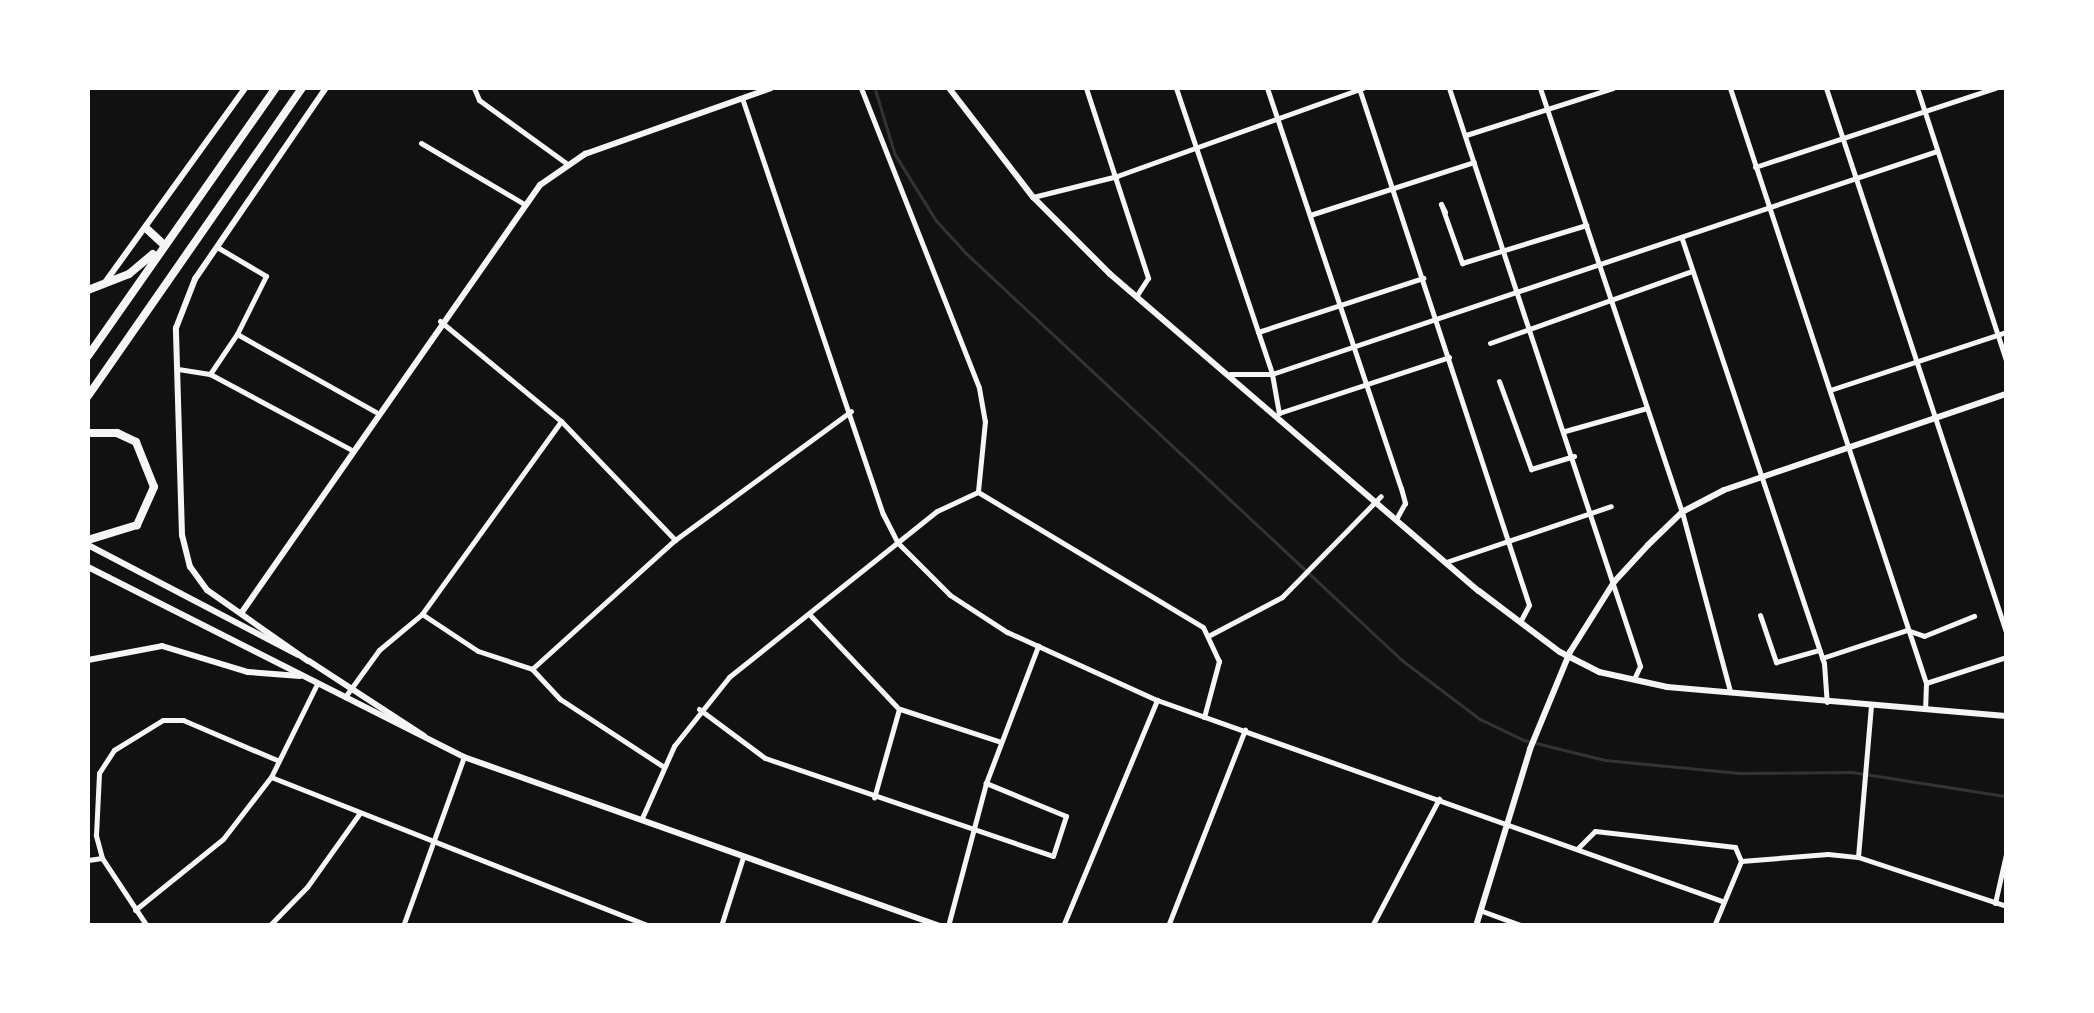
<!DOCTYPE html>
<html>
<head>
<meta charset="utf-8">
<style>
	body { margin:0 }
	#map { position:relative; width:2094px; height:1013px; overflow:hidden; background:#111; font-family:"Open Sans",sans-serif }
	div>[style] { position:absolute }
	[style*='--x'] { left:calc(var(--x)*1px); top:calc(var(--y)*1px); width:calc(var(--w)*1px); rotate:calc(var(--a)*1deg) }
	.stream>* { height:2.5px; margin:-1.25px; padding:0 1.25px; transform-origin:1.25px; border-radius:1.25px; background:#333 }
	.minor>* { height:5px; margin:-2.5px; padding:0 2.5px; transform-origin:2.5px; border-radius:2.5px; background:#f5f5f5 }
	.tertiary>* { height:6px; margin:-3px; padding:0 3px; transform-origin:3px; border-radius:3px; background:#f5f5f5 }
	.secondary>* { height:6px; margin:-3px; padding:0 3px; transform-origin:3px; border-radius:3px; background:#f5f5f5 }
	.trunk>* { height:8px; margin:-4px; padding:0 4px; transform-origin:4px; border-radius:4px; background:#f5f5f5 }
	span { translate:-50% -50%; white-space:nowrap; text-align:center; line-height:1.15; -webkit-text-stroke:10px #fff; paint-order:stroke }
	.frame { position:absolute; inset:0; border:90px solid #fff; pointer-events:none }
</style>
</head>
<body>
<div id="map">
	<div class="stream">
		<div style="--x:875;--y:88;--w:69;--a:73.1"></div>
		<div style="--x:895;--y:154;--w:78;--a:58.2"></div>
		<div style="--x:936;--y:220;--w:45;--a:47.7"></div>
		<div style="--x:966;--y:253;--w:596;--a:43.03"></div>
		<div style="--x:1402;--y:660;--w:98;--a:37.1"></div>
		<div style="--x:1480;--y:719;--w:49;--a:25.5"></div>
		<div style="--x:1524;--y:740;--w:83;--a:13.9"></div>
		<div style="--x:1605;--y:760;--w:135;--a:5.5"></div>
		<div style="--x:1739;--y:773;--w:113;--a:-0.5"></div>
		<div style="--x:1852;--y:772;--w:156;--a:8.9"></div>
	</div>
	<div class="minor">
		<div style="--x:474;--y:88;--w:13;--a:67"></div>
		<div style="--x:479;--y:100;--w:107;--a:35.9"></div>
		<div style="--x:861;--y:88;--w:322;--a:68.5"></div>
		<div style="--x:979;--y:388;--w:34;--a:80"></div>
		<div style="--x:985;--y:421;--w:70;--a:95.7"></div>
		<div style="--x:1086;--y:88;--w:200;--a:71.9"></div>
		<div style="--x:1148;--y:278;--w:20;--a:123"></div>
		<div style="--x:1176;--y:88;--w:302;--a:71.4"></div>
		<div style="--x:1272;--y:374;--w:40;--a:80"></div>
		<div style="--x:1279;--y:413;--w:179;--a:-18.2"></div>
		<div style="--x:1267;--y:88;--w:422;--a:71.5"></div>
		<div style="--x:1401;--y:488;--w:16;--a:75"></div>
		<div style="--x:1405;--y:503;--w:18;--a:119"></div>
		<div style="--x:1359;--y:88;--w:544;--a:71.8"></div>
		<div style="--x:1529;--y:605;--w:19;--a:118"></div>
		<div style="--x:1449;--y:88;--w:609;--a:71.71"></div>
		<div style="--x:1640;--y:666;--w:14;--a:115"></div>
		<div style="--x:1540;--y:88;--w:447;--a:71.5"></div>
		<div style="--x:1682;--y:512;--w:185;--a:75"></div>
		<div style="--x:1730;--y:88;--w:626;--a:71.77"></div>
		<div style="--x:1926;--y:683;--w:25;--a:92"></div>
		<div style="--x:1826;--y:88;--w:573;--a:71.69"></div>
		<div style="--x:1917;--y:88;--w:287;--a:71.9"></div>
		<div style="--x:742;--y:98;--w:439;--a:71.3"></div>
		<div style="--x:883;--y:514;--w:31;--a:63"></div>
		<div style="--x:897;--y:542;--w:75;--a:45"></div>
		<div style="--x:950;--y:595;--w:68;--a:33"></div>
		<div style="--x:1007;--y:632;--w:165;--a:24.4"></div>
		<div style="--x:1157;--y:700;--w:600;--a:19.58"></div>
		<div style="--x:1466;--y:135;--w:154;--a:-17.7"></div>
		<div style="--x:421;--y:143;--w:120;--a:30.6"></div>
		<div style="--x:1755;--y:167;--w:253;--a:-18.2"></div>
		<div style="--x:1033;--y:197;--w:87;--a:-14"></div>
		<div style="--x:1117;--y:176;--w:261;--a:-19.7"></div>
		<div style="--x:1445;--y:212;--w:9;--a:-117"></div>
		<div style="--x:1441;--y:204;--w:63;--a:70.4"></div>
		<div style="--x:1462;--y:263;--w:130;--a:-17"></div>
		<div style="--x:1310;--y:215;--w:172;--a:-17.9"></div>
		<div style="--x:1682;--y:239;--w:447;--a:71.5"></div>
		<div style="--x:1824;--y:663;--w:39;--a:86"></div>
		<div style="--x:217;--y:247;--w:57;--a:30.6"></div>
		<div style="--x:266;--y:276;--w:65;--a:116.6"></div>
		<div style="--x:440;--y:321;--w:157;--a:39.6"></div>
		<div style="--x:561;--y:421;--w:165;--a:46.2"></div>
		<div style="--x:675;--y:540;--w:218;--a:-36.2"></div>
		<div style="--x:1258;--y:332;--w:174;--a:-18.1"></div>
		<div style="--x:1490;--y:343;--w:214;--a:-19.6"></div>
		<div style="--x:178;--y:369;--w:32;--a:9"></div>
		<div style="--x:210;--y:374;--w:159;--a:28.2"></div>
		<div style="--x:210;--y:374;--w:48;--a:-56"></div>
		<div style="--x:237;--y:334;--w:159;--a:29.3"></div>
		<div style="--x:1230;--y:374;--w:42;--a:0"></div>
		<div style="--x:1272;--y:374;--w:701;--a:-18.54"></div>
		<div style="--x:1499;--y:381;--w:94;--a:70"></div>
		<div style="--x:1531;--y:469;--w:45;--a:-16.8"></div>
		<div style="--x:1830;--y:390;--w:185;--a:-18.2"></div>
		<div style="--x:1565;--y:431;--w:85;--a:-15.7"></div>
		<div style="--x:1446;--y:562;--w:174;--a:-18.7"></div>
		<div style="--x:422;--y:614;--w:67;--a:33.5"></div>
		<div style="--x:478;--y:651;--w:57;--a:18.4"></div>
		<div style="--x:532;--y:669;--w:193;--a:-42.1"></div>
		<div style="--x:810;--y:615;--w:129;--a:46.6"></div>
		<div style="--x:899;--y:709;--w:92;--a:105.7"></div>
		<div style="--x:1760;--y:615;--w:50;--a:71.2"></div>
		<div style="--x:1776;--y:662;--w:45;--a:-15.6"></div>
		<div style="--x:1210;--y:635;--w:81;--a:-27.8"></div>
		<div style="--x:1282;--y:597;--w:141;--a:-45.6"></div>
		<div style="--x:1822;--y:658;--w:89;--a:-18.2"></div>
		<div style="--x:1907;--y:630;--w:18;--a:19"></div>
		<div style="--x:1924;--y:636;--w:54;--a:-21.8"></div>
		<div style="--x:532;--y:669;--w:41;--a:47"></div>
		<div style="--x:560;--y:699;--w:124;--a:33.2"></div>
		<div style="--x:1926;--y:683;--w:84;--a:-18"></div>
		<div style="--x:345;--y:697;--w:58;--a:-54.1"></div>
		<div style="--x:379;--y:650;--w:56;--a:-39.9"></div>
		<div style="--x:422;--y:614;--w:238;--a:-54.2"></div>
		<div style="--x:699;--y:709;--w:82;--a:36.6"></div>
		<div style="--x:765;--y:758;--w:304;--a:18.8"></div>
		<div style="--x:1053;--y:856;--w:42;--a:-72"></div>
		<div style="--x:1066;--y:816;--w:87;--a:-157.6"></div>
		<div style="--x:900;--y:709;--w:106;--a:18.1"></div>
		<div style="--x:271;--y:777;--w:407;--a:21.5"></div>
		<div style="--x:642;--y:818;--w:79;--a:-66"></div>
		<div style="--x:674;--y:746;--w:88;--a:-51.4"></div>
		<div style="--x:729;--y:677;--w:266;--a:-38.6"></div>
		<div style="--x:937;--y:511;--w:45;--a:-24.9"></div>
		<div style="--x:978;--y:492;--w:262;--a:31"></div>
		<div style="--x:1203;--y:627;--w:38;--a:65"></div>
		<div style="--x:1219;--y:661;--w:58;--a:105"></div>
		<div style="--x:1578;--y:848;--w:24;--a:-45"></div>
		<div style="--x:1595;--y:831;--w:141;--a:6.5"></div>
		<div style="--x:1735;--y:847;--w:15;--a:67"></div>
		<div style="--x:1858;--y:857;--w:152;--a:-85.1"></div>
		<div style="--x:88;--y:860;--w:14;--a:-8"></div>
		<div style="--x:1995;--y:903;--w:50;--a:-77.3"></div>
		<div style="--x:135;--y:910;--w:113;--a:-38.9"></div>
		<div style="--x:223;--y:839;--w:78;--a:-52.3"></div>
		<div style="--x:271;--y:777;--w:104;--a:-63.7"></div>
		<div style="--x:1482;--y:911;--w:44;--a:20.1"></div>
		<div style="--x:147;--y:926;--w:82;--a:-123.5"></div>
		<div style="--x:102;--y:858;--w:24;--a:-105"></div>
		<div style="--x:96;--y:835;--w:62;--a:-87.2"></div>
		<div style="--x:99;--y:773;--w:27;--a:-57"></div>
		<div style="--x:114;--y:750;--w:57;--a:-31.5"></div>
		<div style="--x:163;--y:720;--w:20;--a:0"></div>
		<div style="--x:183;--y:720;--w:104;--a:23.1"></div>
		<div style="--x:269;--y:926;--w:54;--a:-45.7"></div>
		<div style="--x:307;--y:887;--w:90;--a:-54.5"></div>
		<div style="--x:403;--y:926;--w:180;--a:-70.2"></div>
		<div style="--x:721;--y:926;--w:72;--a:-72.3"></div>
		<div style="--x:948;--y:926;--w:148;--a:-75.1"></div>
		<div style="--x:986;--y:783;--w:147;--a:-69.2"></div>
		<div style="--x:1063;--y:926;--w:245;--a:-67.4"></div>
		<div style="--x:1168;--y:926;--w:211;--a:-68.6"></div>
		<div style="--x:1372;--y:926;--w:144;--a:-62.2"></div>
		<div style="--x:1714;--y:926;--w:70;--a:-67.4"></div>
		<div style="--x:1741;--y:861;--w:87;--a:-4.6"></div>
		<div style="--x:1828;--y:854;--w:30;--a:6"></div>
		<div style="--x:1858;--y:857;--w:156;--a:18.3"></div>
		<div style="--x:1789;--y:926;--w:39;--a:0"></div>
	</div>
	<div class="tertiary">
		<div style="--x:949;--y:88;--w:138;--a:52.4"></div>
		<div style="--x:1033;--y:197;--w:109;--a:45"></div>
		<div style="--x:1110;--y:274;--w:486;--a:40.7"></div>
		<div style="--x:1479;--y:591;--w:101;--a:37"></div>
		<div style="--x:1560;--y:652;--w:44;--a:27.1"></div>
		<div style="--x:1599;--y:672;--w:70;--a:12.4"></div>
		<div style="--x:1667;--y:687;--w:340;--a:4.9"></div>
		<div style="--x:242;--y:612;--w:521;--a:-55.09"></div>
		<div style="--x:540;--y:185;--w:55;--a:-34.6"></div>
		<div style="--x:585;--y:154;--w:197;--a:-19.5"></div>
		<div style="--x:1476;--y:926;--w:185;--a:-73"></div>
		<div style="--x:1530;--y:749;--w:105;--a:-67.6"></div>
		<div style="--x:1570;--y:652;--w:83;--a:-57.8"></div>
		<div style="--x:1614;--y:582;--w:50;--a:-47.4"></div>
		<div style="--x:1648;--y:545;--w:47;--a:-44.1"></div>
		<div style="--x:1682;--y:512;--w:47;--a:-27.6"></div>
		<div style="--x:1724;--y:490;--w:298;--a:-18.8"></div>
	</div>
	<div class="secondary">
		<div style="--x:106;--y:281;--w:238;--a:-54.2"></div>
		<div style="--x:88;--y:545;--w:237;--a:27.6"></div>
		<div style="--x:88;--y:567;--w:421;--a:26.8"></div>
		<div style="--x:464;--y:757;--w:505;--a:19.55"></div>
		<div style="--x:88;--y:660;--w:75;--a:-10.7"></div>
		<div style="--x:162;--y:646;--w:90;--a:16.8"></div>
		<div style="--x:248;--y:672;--w:52;--a:4.4"></div>
		<div style="--x:308;--y:661;--w:123;--a:-144.9"></div>
		<div style="--x:207;--y:590;--w:29;--a:-126"></div>
		<div style="--x:190;--y:567;--w:33;--a:-104"></div>
		<div style="--x:182;--y:535;--w:207;--a:-91.7"></div>
		<div style="--x:176;--y:328;--w:53;--a:-68.8"></div>
		<div style="--x:195;--y:279;--w:232;--a:-55.6"></div>
		<div style="--x:309;--y:661;--w:137;--a:33.1"></div>
	</div>
	<div class="trunk">
		<div style="--x:147;--y:229;--w:22;--a:43"></div>
		<div style="--x:88;--y:290;--w:44;--a:-21.3"></div>
		<div style="--x:129;--y:274;--w:31;--a:-40"></div>
		<div style="--x:88;--y:356;--w:327;--a:-55"></div>
		<div style="--x:88;--y:396;--w:375;--a:-55.2"></div>
		<div style="--x:88;--y:433;--w:29;--a:0"></div>
		<div style="--x:117;--y:433;--w:21;--a:25"></div>
		<div style="--x:136;--y:442;--w:48;--a:68.2"></div>
		<div style="--x:154;--y:487;--w:42;--a:114.1"></div>
		<div style="--x:137;--y:525;--w:51;--a:163"></div>
	</div>
	<div class="frame"></div>
</div>
</body>
</html>
